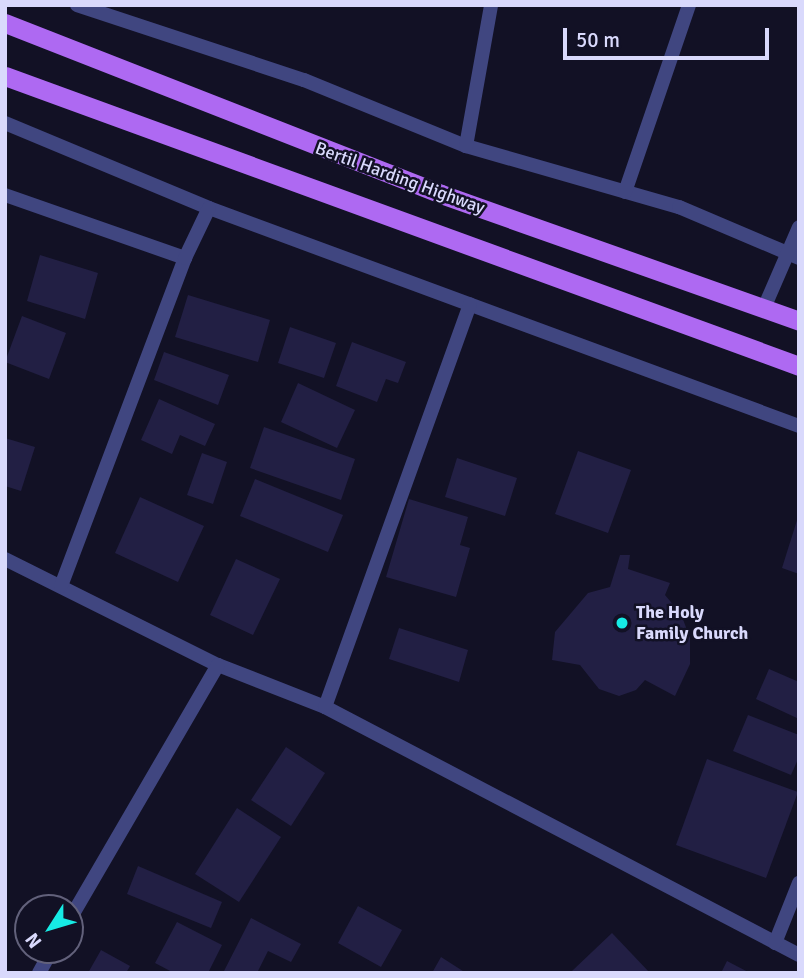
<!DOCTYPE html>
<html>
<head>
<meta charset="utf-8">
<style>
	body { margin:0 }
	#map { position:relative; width:804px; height:978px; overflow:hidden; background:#121125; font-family:Signika,sans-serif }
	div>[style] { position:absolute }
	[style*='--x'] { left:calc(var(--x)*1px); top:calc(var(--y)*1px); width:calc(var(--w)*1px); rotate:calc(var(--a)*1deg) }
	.building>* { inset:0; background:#221f44 }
	.minor>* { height:14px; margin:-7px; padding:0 7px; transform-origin:7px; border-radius:7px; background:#404680 }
	.primary>* { height:19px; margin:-9.5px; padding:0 9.5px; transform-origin:9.5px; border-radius:9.5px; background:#ae69f2 }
	.dots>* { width:19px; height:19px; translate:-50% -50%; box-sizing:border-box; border:4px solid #121125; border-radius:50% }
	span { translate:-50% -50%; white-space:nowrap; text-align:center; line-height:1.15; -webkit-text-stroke:5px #121125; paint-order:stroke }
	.street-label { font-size:18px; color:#d9d9fc }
	.poi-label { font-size:18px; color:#d9d9fc; font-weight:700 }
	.left { translate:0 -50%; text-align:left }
	.frame { position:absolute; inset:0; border:7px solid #d9d9fc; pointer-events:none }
	.north { position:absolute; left:14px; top:894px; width:70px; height:70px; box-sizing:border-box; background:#121125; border:2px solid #62617b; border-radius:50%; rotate:233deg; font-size:19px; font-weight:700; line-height:28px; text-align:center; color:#d9d9fc }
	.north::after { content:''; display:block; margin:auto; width:24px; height:32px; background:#16ebe5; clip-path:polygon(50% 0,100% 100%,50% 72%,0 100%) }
	.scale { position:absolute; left:563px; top:28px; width:206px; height:32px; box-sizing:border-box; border:4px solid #d9d9fc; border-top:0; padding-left:9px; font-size:21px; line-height:24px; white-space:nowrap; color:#d9d9fc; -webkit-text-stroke:5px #121125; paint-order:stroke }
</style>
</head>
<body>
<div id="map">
	<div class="building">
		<div style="clip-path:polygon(40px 255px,98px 273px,85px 319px,27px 301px)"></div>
		<div style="clip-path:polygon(188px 295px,270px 320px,258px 362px,175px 337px)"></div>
		<div style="clip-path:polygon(22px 316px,66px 333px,49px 379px,5px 362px)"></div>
		<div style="clip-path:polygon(290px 327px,336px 343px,324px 378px,278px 363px)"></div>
		<div style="clip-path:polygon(352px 342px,406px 362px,398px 383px,386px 379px,377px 402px,336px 386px)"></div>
		<div style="clip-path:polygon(164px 352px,229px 375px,218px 405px,154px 380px)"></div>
		<div style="clip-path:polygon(298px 383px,355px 410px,337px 448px,281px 422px)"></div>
		<div style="clip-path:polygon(159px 399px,215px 424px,205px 446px,180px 435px,172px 454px,141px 440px)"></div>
		<div style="clip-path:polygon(264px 427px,355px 459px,341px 500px,250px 468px)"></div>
		<div style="clip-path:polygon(5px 438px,35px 447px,21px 491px,5px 486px)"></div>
		<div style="clip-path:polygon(578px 451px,631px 470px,608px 533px,555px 514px)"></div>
		<div style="clip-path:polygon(202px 453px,227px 462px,213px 504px,187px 495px)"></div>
		<div style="clip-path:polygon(457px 458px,517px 478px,505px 516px,445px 497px)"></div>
		<div style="clip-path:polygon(255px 479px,343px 515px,328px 552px,240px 516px)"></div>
		<div style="clip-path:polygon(140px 497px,204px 526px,178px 582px,115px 553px)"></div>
		<div style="clip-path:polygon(409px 499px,468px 517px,460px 545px,470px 548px,456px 597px,386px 577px)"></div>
		<div style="clip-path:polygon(798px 517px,799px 517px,799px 574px,782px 568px)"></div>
		<div style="clip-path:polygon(620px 555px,630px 555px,628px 569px,670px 583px,665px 595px,681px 614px,690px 638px,690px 664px,675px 696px,645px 680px,636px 690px,619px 696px,599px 689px,580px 665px,552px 660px,555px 632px,588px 593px,610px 587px)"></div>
		<div style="clip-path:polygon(236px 559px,280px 579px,253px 635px,210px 615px)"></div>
		<div style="clip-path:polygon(399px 628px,468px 650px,459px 682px,389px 659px)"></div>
		<div style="clip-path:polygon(769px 669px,799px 682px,799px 719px,756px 699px)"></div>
		<div style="clip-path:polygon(748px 715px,799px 735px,799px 757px,791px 775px,733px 751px)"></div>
		<div style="clip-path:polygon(286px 747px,325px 773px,291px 826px,251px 800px)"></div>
		<div style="clip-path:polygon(707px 759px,798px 792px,766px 878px,676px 845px)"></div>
		<div style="clip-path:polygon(237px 808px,281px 837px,239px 902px,195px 874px)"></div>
		<div style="clip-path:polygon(138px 866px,222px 902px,211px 928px,127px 894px)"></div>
		<div style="clip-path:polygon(358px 906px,402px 930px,381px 967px,338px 943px)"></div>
		<div style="clip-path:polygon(251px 918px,301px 944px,291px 962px,268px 951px,257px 973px,224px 971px)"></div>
		<div style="clip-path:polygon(177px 922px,222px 945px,208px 973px,174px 973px,155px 963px)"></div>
		<div style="clip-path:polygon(612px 933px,650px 973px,574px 973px,572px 971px)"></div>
		<div style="clip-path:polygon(101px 950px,130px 966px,126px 973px,88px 973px)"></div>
		<div style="clip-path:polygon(441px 957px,466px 973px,432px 973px)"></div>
		<div style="clip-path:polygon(727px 961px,750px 973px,721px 973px)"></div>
	</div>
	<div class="minor">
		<div style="--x:77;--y:5;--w:239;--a:18.3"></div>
		<div style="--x:304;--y:80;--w:175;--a:22.2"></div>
		<div style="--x:466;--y:146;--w:222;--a:16"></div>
		<div style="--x:679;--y:207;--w:130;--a:23"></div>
		<div style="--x:5;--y:123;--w:221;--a:22.6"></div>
		<div style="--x:209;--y:208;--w:629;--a:20.28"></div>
		<div style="--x:466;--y:146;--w:143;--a:-79.9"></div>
		<div style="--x:625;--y:192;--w:198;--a:-71.1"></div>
		<div style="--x:5;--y:195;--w:191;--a:19.3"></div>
		<div style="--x:764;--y:308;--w:88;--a:-66.6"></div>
		<div style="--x:5;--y:559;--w:238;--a:26.5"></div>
		<div style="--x:218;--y:665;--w:115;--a:21.4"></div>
		<div style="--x:325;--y:707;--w:535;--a:27.62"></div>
		<div style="--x:61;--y:586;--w:351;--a:-69.3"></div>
		<div style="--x:185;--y:258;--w:55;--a:-64.4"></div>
		<div style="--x:325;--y:707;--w:428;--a:-70.2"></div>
		<div style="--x:70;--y:919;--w:294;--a:-59.8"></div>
		<div style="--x:775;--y:943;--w:65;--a:-68.2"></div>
		<div style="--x:39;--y:973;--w:26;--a:-61"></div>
	</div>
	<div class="primary">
		<div style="--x:5;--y:23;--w:468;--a:21.4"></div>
		<div style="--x:441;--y:194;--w:380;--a:19.5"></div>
		<div style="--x:5;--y:76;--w:845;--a:20.06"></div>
	</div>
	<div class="dots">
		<div style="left:622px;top:623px;background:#16ebe5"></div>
	</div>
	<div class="street-label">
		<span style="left:400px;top:178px;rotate:20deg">Bertil Harding Highway</span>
	</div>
	<div class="poi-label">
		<span class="left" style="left:636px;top:623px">The Holy<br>Family Church</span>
	</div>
	<div class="frame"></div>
	<div class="north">N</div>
	<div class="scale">50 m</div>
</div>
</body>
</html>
